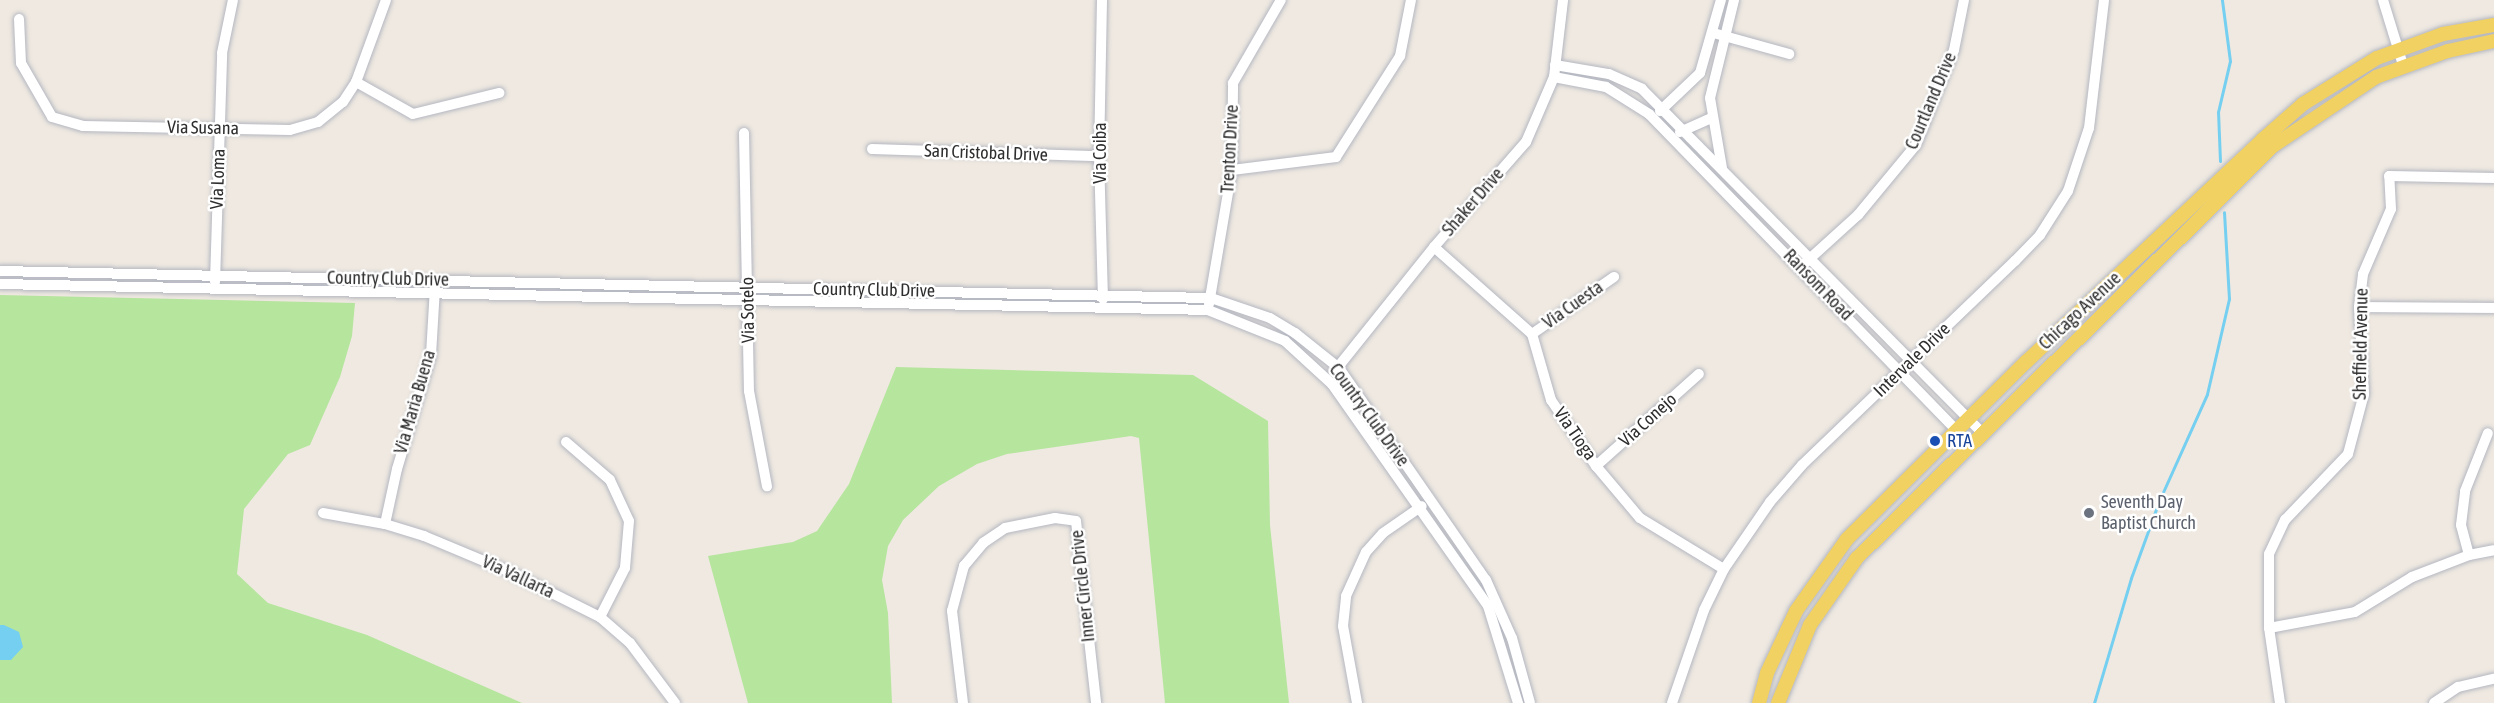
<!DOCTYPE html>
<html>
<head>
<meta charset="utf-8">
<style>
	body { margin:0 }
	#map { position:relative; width:2494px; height:703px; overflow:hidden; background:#efe9e1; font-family:"Asap Condensed",sans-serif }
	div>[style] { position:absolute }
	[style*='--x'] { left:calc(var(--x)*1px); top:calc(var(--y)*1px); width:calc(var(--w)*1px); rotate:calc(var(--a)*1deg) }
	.green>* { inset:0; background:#b6e59e }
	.water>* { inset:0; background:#75cff0 }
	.stream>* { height:3px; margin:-1.5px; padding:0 1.5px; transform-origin:1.5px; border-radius:1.5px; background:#75cff0 }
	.roads { filter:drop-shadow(0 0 2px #b4b7c1) drop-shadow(0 0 2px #b4b7c1) }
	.minor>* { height:10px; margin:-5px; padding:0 5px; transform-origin:5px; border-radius:5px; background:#fff }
	.major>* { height:14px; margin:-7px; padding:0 7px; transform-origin:7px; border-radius:7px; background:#f2d163 }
	.dots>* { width:16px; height:16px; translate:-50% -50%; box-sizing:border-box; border:3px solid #fff; border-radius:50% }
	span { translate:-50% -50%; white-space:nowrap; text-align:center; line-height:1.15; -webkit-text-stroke:5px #fff; paint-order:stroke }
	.street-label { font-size:18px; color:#2e2e2e }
	.transit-label { font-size:18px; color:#164399 }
	.left { translate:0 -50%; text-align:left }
	.worship-label { font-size:18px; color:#5b616d }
</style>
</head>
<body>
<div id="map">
	<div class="green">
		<div style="clip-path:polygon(0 295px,355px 303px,352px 336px,340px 377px,310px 445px,288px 454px,244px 509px,237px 574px,268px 603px,367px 635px,522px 703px,0 703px)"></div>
		<div style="clip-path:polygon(896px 367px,1193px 375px,1268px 421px,1270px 525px,1289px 703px,1165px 703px,1139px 438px,1131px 436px,1007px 454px,977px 464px,939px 486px,903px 520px,888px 546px,882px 580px,888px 613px,892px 703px,748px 703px,708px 556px,793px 542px,817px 531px,849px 484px)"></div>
	</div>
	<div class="water">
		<div style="clip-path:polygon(4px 625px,19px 632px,23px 647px,11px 660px,0 660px,0 625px)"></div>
	</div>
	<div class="stream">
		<div style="--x:2220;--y:161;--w:49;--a:-92.3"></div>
		<div style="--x:2218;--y:112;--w:52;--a:-76.8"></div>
		<div style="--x:2230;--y:61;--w:62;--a:-97.5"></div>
		<div style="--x:2094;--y:703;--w:130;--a:-73.5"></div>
		<div style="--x:2131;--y:578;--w:82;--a:-70"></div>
		<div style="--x:2159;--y:501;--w:117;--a:-65.8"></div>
		<div style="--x:2207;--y:394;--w:98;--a:-77"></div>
		<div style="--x:2229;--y:299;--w:87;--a:-93.3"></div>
	</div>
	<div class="roads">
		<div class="minor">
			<div style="--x:1102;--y:0;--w:156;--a:91.1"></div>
			<div style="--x:1099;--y:156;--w:143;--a:88.4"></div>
			<div style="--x:2383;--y:0;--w:68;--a:72.9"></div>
			<div style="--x:19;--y:19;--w:44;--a:87.4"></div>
			<div style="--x:21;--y:63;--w:62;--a:60.1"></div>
			<div style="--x:52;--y:117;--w:32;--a:16"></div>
			<div style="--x:83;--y:126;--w:207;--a:1.1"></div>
			<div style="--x:290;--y:130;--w:29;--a:-16"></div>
			<div style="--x:318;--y:122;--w:32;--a:-39"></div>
			<div style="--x:343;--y:102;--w:24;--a:-57"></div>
			<div style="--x:356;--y:82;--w:87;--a:-69.9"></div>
			<div style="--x:1717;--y:34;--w:75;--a:15.5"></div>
			<div style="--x:1555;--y:65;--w:55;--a:9.5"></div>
			<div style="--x:1609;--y:74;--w:36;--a:24"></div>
			<div style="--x:1642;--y:89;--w:485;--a:45.3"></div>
			<div style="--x:1554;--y:77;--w:53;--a:10.9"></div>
			<div style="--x:1606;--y:87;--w:51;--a:32.1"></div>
			<div style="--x:1649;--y:114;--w:463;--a:45.8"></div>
			<div style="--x:356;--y:82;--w:65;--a:29.3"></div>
			<div style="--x:413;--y:114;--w:89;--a:-13.7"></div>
			<div style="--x:1660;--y:111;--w:55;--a:-43.5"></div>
			<div style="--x:1700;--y:73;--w:76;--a:-74"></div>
			<div style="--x:1680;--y:132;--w:34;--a:-24"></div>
			<div style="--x:744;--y:133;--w:258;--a:88.9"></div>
			<div style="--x:749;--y:391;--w:97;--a:79.3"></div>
			<div style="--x:872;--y:149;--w:227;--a:1.8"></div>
			<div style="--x:1722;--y:168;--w:71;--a:-99.7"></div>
			<div style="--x:1710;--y:98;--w:101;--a:-76.2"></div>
			<div style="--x:1232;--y:170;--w:105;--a:-7.1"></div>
			<div style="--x:1336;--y:157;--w:120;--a:-57.6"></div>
			<div style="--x:1400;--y:56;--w:57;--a:-78.9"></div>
			<div style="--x:1434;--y:247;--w:131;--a:41.6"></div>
			<div style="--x:1532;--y:334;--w:69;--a:73.9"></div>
			<div style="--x:1551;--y:400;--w:80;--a:55.7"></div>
			<div style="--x:1596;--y:466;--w:68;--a:49.8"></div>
			<div style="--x:1640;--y:518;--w:98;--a:31.3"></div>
			<div style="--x:1805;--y:263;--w:72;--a:-42.2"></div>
			<div style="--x:1858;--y:215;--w:91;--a:-50.4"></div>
			<div style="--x:1916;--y:145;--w:102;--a:-68.2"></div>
			<div style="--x:1954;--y:50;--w:51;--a:-78.7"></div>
			<div style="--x:0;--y:271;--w:1211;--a:1.28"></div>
			<div style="--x:1211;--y:298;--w:62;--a:18.7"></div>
			<div style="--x:1270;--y:318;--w:29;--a:31"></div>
			<div style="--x:1295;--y:333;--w:56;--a:38.5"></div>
			<div style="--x:1339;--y:368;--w:258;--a:55.3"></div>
			<div style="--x:1486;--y:580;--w:64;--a:65.9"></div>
			<div style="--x:1512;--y:638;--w:67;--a:74.5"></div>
			<div style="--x:215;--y:282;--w:229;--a:-88.2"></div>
			<div style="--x:222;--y:53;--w:54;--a:-78.3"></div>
			<div style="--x:0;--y:284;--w:1208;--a:1.23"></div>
			<div style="--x:1208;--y:310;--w:83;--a:21.9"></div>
			<div style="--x:1285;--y:341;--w:64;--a:42.5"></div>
			<div style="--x:1332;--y:384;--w:271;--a:54.9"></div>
			<div style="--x:1488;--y:606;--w:102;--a:72.8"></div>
			<div style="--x:1209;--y:304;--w:136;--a:-80.3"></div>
			<div style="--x:1232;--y:170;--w:87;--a:-89.3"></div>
			<div style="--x:1233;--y:83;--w:96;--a:-60"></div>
			<div style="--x:2359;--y:307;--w:135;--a:0.4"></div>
			<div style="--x:1532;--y:334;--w:100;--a:-34.8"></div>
			<div style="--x:1334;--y:372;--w:160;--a:-51.3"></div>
			<div style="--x:1434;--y:247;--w:140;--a:-48.8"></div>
			<div style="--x:1526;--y:142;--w:71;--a:-66.7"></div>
			<div style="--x:1554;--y:77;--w:78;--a:-83.3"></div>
			<div style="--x:566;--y:442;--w:58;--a:40.8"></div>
			<div style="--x:610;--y:480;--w:45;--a:65.1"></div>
			<div style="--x:629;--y:521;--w:47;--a:94.9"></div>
			<div style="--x:625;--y:568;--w:55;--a:117"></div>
			<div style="--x:1596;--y:466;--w:138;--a:-41.8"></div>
			<div style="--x:323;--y:513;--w:63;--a:10.1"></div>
			<div style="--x:385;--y:524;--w:41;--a:17.1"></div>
			<div style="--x:424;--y:536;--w:93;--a:22.7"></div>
			<div style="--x:510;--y:572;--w:101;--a:26.6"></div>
			<div style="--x:600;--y:617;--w:40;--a:41"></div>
			<div style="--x:630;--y:643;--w:75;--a:53.1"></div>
			<div style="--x:385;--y:524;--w:56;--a:-77.7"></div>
			<div style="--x:397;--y:469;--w:119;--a:-73.4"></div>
			<div style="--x:431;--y:355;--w:67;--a:-86.6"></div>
			<div style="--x:2469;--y:555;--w:31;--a:-105"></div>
			<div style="--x:2461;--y:525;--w:34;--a:-83"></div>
			<div style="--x:2465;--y:491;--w:62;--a:-68.4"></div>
			<div style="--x:2269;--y:628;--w:87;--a:-10.5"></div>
			<div style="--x:2355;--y:612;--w:67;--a:-31.6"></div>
			<div style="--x:2412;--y:577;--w:61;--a:-21.1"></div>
			<div style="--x:2469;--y:555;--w:25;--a:-11"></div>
			<div style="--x:963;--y:703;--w:93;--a:-96.8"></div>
			<div style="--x:952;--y:611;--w:47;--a:-75.1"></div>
			<div style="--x:964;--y:566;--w:30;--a:-50"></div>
			<div style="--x:983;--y:543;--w:27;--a:-34"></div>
			<div style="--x:1005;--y:528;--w:51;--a:-11.3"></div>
			<div style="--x:1055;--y:518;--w:21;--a:8"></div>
			<div style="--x:1076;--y:521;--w:183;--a:83.7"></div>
			<div style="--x:1357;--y:703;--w:78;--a:-100.3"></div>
			<div style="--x:1343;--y:626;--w:30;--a:-84"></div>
			<div style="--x:1346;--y:596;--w:48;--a:-65.6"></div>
			<div style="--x:1366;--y:552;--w:25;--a:-48"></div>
			<div style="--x:1383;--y:533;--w:47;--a:-34.7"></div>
			<div style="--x:1672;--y:703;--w:98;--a:-71"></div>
			<div style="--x:1704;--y:610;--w:46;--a:-64"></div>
			<div style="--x:1724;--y:569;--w:81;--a:-55.5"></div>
			<div style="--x:1770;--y:502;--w:49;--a:-49.1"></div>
			<div style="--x:1802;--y:465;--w:295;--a:-43.8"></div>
			<div style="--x:2015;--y:261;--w:36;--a:-46"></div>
			<div style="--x:2040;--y:235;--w:52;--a:-57.5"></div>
			<div style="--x:2068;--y:191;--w:66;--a:-71.6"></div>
			<div style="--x:2089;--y:128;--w:129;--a:-83.3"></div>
			<div style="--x:2280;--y:703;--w:76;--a:-98.3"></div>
			<div style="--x:2269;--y:628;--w:74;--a:-90"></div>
			<div style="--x:2269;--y:554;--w:38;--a:-65"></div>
			<div style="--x:2285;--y:520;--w:91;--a:-46.3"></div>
			<div style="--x:2348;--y:454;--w:62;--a:-75.1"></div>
			<div style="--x:2364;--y:394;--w:87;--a:-93.3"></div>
			<div style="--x:2359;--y:307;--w:33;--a:-83"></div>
			<div style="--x:2363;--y:274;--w:71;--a:-66.7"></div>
			<div style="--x:2391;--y:209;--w:33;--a:-93"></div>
			<div style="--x:2389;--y:176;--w:105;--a:1.1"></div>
			<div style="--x:2434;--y:703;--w:29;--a:-34"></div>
			<div style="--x:2458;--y:687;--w:37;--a:-13"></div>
		</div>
		<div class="major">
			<div style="--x:1759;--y:703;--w:31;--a:-75"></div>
			<div style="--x:1767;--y:673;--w:68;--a:-64.9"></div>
			<div style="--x:1796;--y:611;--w:88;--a:-54.7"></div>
			<div style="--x:1847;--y:539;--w:253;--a:-44.7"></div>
			<div style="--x:2027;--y:361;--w:323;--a:-43.2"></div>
			<div style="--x:2262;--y:140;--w:55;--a:-41.3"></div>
			<div style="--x:2303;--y:104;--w:87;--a:-31.9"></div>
			<div style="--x:2377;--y:58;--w:70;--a:-20"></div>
			<div style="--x:2443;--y:34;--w:52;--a:-10"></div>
			<div style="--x:1778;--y:703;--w:84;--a:-67.7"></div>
			<div style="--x:1810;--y:625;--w:82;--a:-55"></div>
			<div style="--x:1857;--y:558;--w:585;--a:-44.72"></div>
			<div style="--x:2273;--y:146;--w:124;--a:-33.8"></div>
			<div style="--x:2376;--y:77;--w:77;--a:-19.9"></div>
			<div style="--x:2448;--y:51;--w:47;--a:-12.3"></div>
		</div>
	</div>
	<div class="dots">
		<div style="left:1935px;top:441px;background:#1a4fb4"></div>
		<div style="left:2089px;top:513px;background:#6b7280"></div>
	</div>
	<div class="street-label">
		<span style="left:1931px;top:101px;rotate:-67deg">Courtland Drive</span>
		<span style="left:203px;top:128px;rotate:1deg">Via Susana</span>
		<span style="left:1230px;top:149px;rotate:-87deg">Trenton Drive</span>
		<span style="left:986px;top:153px;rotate:2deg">San Cristobal Drive</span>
		<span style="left:1100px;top:153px;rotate:-90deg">Via Coiba</span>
		<span style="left:218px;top:179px;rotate:-88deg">Via Loma</span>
		<span style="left:1473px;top:202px;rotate:-49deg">Shaker Drive</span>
		<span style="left:388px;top:279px;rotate:1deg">Country Club Drive</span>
		<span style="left:1818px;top:285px;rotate:46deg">Ransom Road</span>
		<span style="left:874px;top:290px;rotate:1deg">Country Club Drive</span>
		<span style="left:1573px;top:305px;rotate:-35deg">Via Cuesta</span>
		<span style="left:748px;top:310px;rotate:-91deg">Via Sotelo</span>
		<span style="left:2080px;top:311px;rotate:-43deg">Chicago Avenue</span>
		<span style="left:2361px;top:344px;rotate:-89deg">Sheffield Avenue</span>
		<span style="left:1912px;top:360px;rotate:-44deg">Intervale Drive</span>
		<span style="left:415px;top:402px;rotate:-74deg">Via Maria Buena</span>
		<span style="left:1369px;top:415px;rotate:54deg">Country Club Drive</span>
		<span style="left:1648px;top:420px;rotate:-42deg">Via Conejo</span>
		<span style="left:1575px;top:434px;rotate:55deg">Via Tioga</span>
		<span style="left:518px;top:577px;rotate:25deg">Via Vallarta</span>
		<span style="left:1083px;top:586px;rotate:-96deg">Inner Circle Drive</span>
	</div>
	<div class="transit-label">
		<span class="left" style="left:1947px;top:441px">RTA</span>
	</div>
	<div class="worship-label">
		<span class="left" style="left:2101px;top:513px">Seventh Day<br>Baptist Church</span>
	</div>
</div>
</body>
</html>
